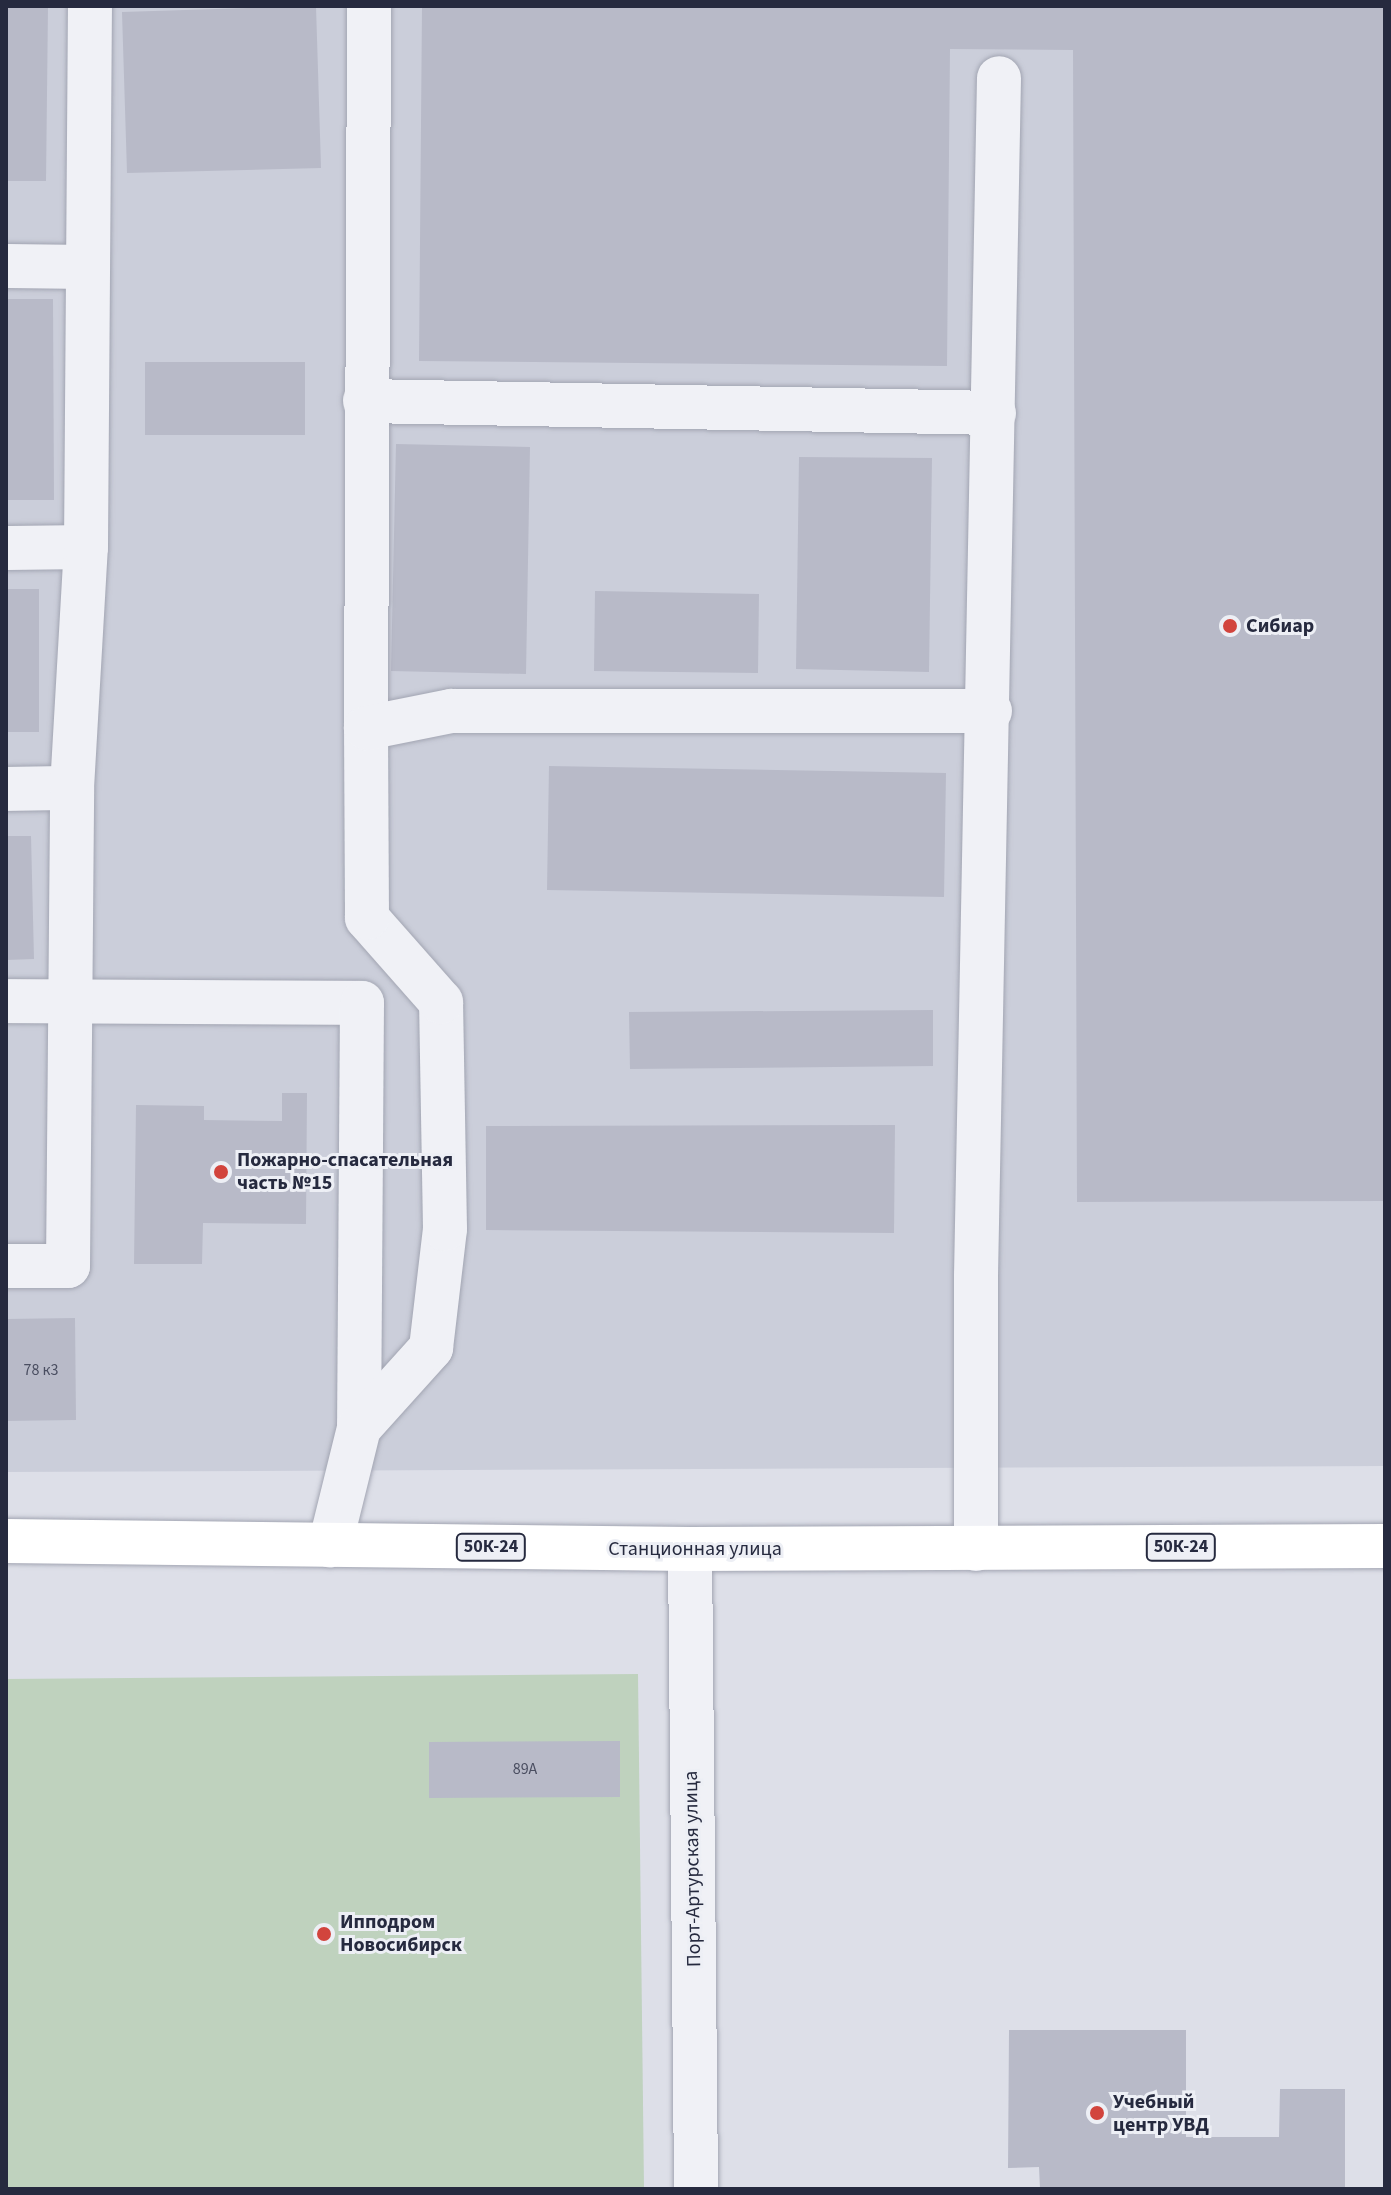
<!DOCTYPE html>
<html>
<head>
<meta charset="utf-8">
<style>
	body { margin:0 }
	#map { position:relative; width:1391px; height:2195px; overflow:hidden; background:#dddfe8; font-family:"Source Sans 3",sans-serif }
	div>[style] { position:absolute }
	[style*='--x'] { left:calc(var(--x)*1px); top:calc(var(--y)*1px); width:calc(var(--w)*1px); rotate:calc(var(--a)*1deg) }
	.built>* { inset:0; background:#cbceda }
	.green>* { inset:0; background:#bfd2be }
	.building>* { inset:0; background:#b8bac8 }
	.roads { filter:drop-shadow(0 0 2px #a2a5b2) drop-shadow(0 0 2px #a2a5b2) }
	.minor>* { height:44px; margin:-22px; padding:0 22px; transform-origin:22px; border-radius:22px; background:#f0f1f6 }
	.major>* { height:44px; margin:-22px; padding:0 22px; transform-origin:22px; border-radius:22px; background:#fff }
	.dots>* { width:22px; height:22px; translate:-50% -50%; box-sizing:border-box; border:4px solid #edeff5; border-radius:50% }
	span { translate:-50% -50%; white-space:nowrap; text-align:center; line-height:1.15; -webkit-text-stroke:6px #edeff5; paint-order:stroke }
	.number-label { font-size:16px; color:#4a4e61 }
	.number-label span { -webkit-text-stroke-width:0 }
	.shield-label span { padding:2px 6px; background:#edeff5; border:2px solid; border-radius:6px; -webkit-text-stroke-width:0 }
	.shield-label { font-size:18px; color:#262a3f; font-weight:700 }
	.poi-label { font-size:20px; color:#262a3f; font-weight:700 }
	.left { translate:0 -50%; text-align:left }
	.street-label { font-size:20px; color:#262a3f }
	.frame { position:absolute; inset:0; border:8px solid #262a3f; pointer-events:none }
</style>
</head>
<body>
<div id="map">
	<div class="built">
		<div style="clip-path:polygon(6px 6px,1385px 6px,1385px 1466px,6px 1472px)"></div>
	</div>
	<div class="green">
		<div style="clip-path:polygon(638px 1674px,644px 2189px,6px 2189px,6px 1679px)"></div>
	</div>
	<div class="building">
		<div style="clip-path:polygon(6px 6px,48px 6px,46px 181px,6px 181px)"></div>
		<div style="clip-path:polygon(316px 6px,321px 168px,127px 173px,122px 12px)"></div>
		<div style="clip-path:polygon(422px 6px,1385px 6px,1385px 1201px,1077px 1202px,1073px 50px,950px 49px,947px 366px,419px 361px)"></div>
		<div style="clip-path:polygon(6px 299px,53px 299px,54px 500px,6px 500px)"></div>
		<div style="clip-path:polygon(145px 362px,305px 362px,305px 435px,145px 435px)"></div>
		<div style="clip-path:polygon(396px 444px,530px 447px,526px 674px,391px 671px)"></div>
		<div style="clip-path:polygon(799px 457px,932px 458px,929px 672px,796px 669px)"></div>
		<div style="clip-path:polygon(6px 589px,39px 589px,39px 732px,6px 732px)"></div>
		<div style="clip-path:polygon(595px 591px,759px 594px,758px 673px,594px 671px)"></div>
		<div style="clip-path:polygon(549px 766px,946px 773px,944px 897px,547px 890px)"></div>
		<div style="clip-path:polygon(6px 836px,31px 836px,34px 959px,6px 960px)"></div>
		<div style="clip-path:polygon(933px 1010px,933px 1066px,630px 1069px,629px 1012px)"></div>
		<div style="clip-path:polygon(282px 1093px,307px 1093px,306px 1224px,203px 1223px,202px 1264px,134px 1264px,136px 1105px,204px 1106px,204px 1120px,282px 1121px)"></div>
		<div style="clip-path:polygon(895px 1125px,894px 1233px,486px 1230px,486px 1126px)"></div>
		<div style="clip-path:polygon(75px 1318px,76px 1420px,6px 1421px,6px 1319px)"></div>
		<div style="clip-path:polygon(620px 1741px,620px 1797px,429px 1798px,429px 1742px)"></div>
		<div style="clip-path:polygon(1009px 2030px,1186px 2030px,1186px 2137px,1279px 2137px,1280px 2089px,1345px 2089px,1345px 2189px,1040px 2189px,1039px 2167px,1008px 2168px)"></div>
	</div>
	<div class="roads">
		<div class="minor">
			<div style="--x:6;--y:266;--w:80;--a:0.7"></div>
			<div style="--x:365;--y:401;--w:629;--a:1.09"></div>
			<div style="--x:6;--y:548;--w:80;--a:-0.7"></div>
			<div style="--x:366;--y:728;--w:722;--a:-89.76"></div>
			<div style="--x:6;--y:789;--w:66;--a:-0.9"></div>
			<div style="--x:6;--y:1001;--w:356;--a:0.3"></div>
			<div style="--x:362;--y:1003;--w:425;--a:90.4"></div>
			<div style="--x:359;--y:1428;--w:121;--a:103.9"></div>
			<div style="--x:6;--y:1266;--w:62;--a:0"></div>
			<div style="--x:68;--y:1266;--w:478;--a:-89.5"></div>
			<div style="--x:72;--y:788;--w:241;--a:-86.7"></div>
			<div style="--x:86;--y:547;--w:541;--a:-89.58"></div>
			<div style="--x:359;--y:1428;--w:108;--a:-48"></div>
			<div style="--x:431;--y:1348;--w:120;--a:-83.3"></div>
			<div style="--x:445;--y:1229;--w:227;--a:-91"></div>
			<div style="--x:441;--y:1002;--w:112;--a:-131.4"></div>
			<div style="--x:367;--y:918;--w:190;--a:-90.3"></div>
			<div style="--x:366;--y:728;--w:87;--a:-11.3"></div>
			<div style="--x:451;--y:711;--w:539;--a:0"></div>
			<div style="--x:690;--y:1549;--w:640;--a:89.46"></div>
			<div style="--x:976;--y:1549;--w:273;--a:-90"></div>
			<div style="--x:976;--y:1276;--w:1198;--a:-88.9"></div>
		</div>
		<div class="major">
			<div style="--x:6;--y:1541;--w:684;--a:0.67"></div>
			<div style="--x:690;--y:1549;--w:695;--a:-0.25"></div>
		</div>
	</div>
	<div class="dots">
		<div style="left:1230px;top:626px;background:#d2443d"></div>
		<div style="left:221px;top:1172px;background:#d2443d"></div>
		<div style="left:324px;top:1934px;background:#d2443d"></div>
		<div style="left:1097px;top:2113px;background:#d2443d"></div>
	</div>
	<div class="number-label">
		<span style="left:41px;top:1370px">78 к3</span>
		<span style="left:525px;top:1769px">89А</span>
	</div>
	<div class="shield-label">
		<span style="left:491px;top:1547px">50К-24</span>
		<span style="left:1181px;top:1547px">50К-24</span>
	</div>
	<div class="poi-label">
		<span class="left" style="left:1246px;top:626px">Сибиар</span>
		<span class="left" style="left:237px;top:1172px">Пожарно-спасательная<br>часть №15</span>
		<span class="left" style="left:340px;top:1934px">Ипподром<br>Новосибирск</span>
		<span class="left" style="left:1113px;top:2114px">Учебный<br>центр УВД</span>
	</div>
	<div class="street-label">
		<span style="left:695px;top:1549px">Станционная улица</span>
		<span style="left:693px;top:1869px;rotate:-91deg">Порт-Артурская улица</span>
	</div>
	<div class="frame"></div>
</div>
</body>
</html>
